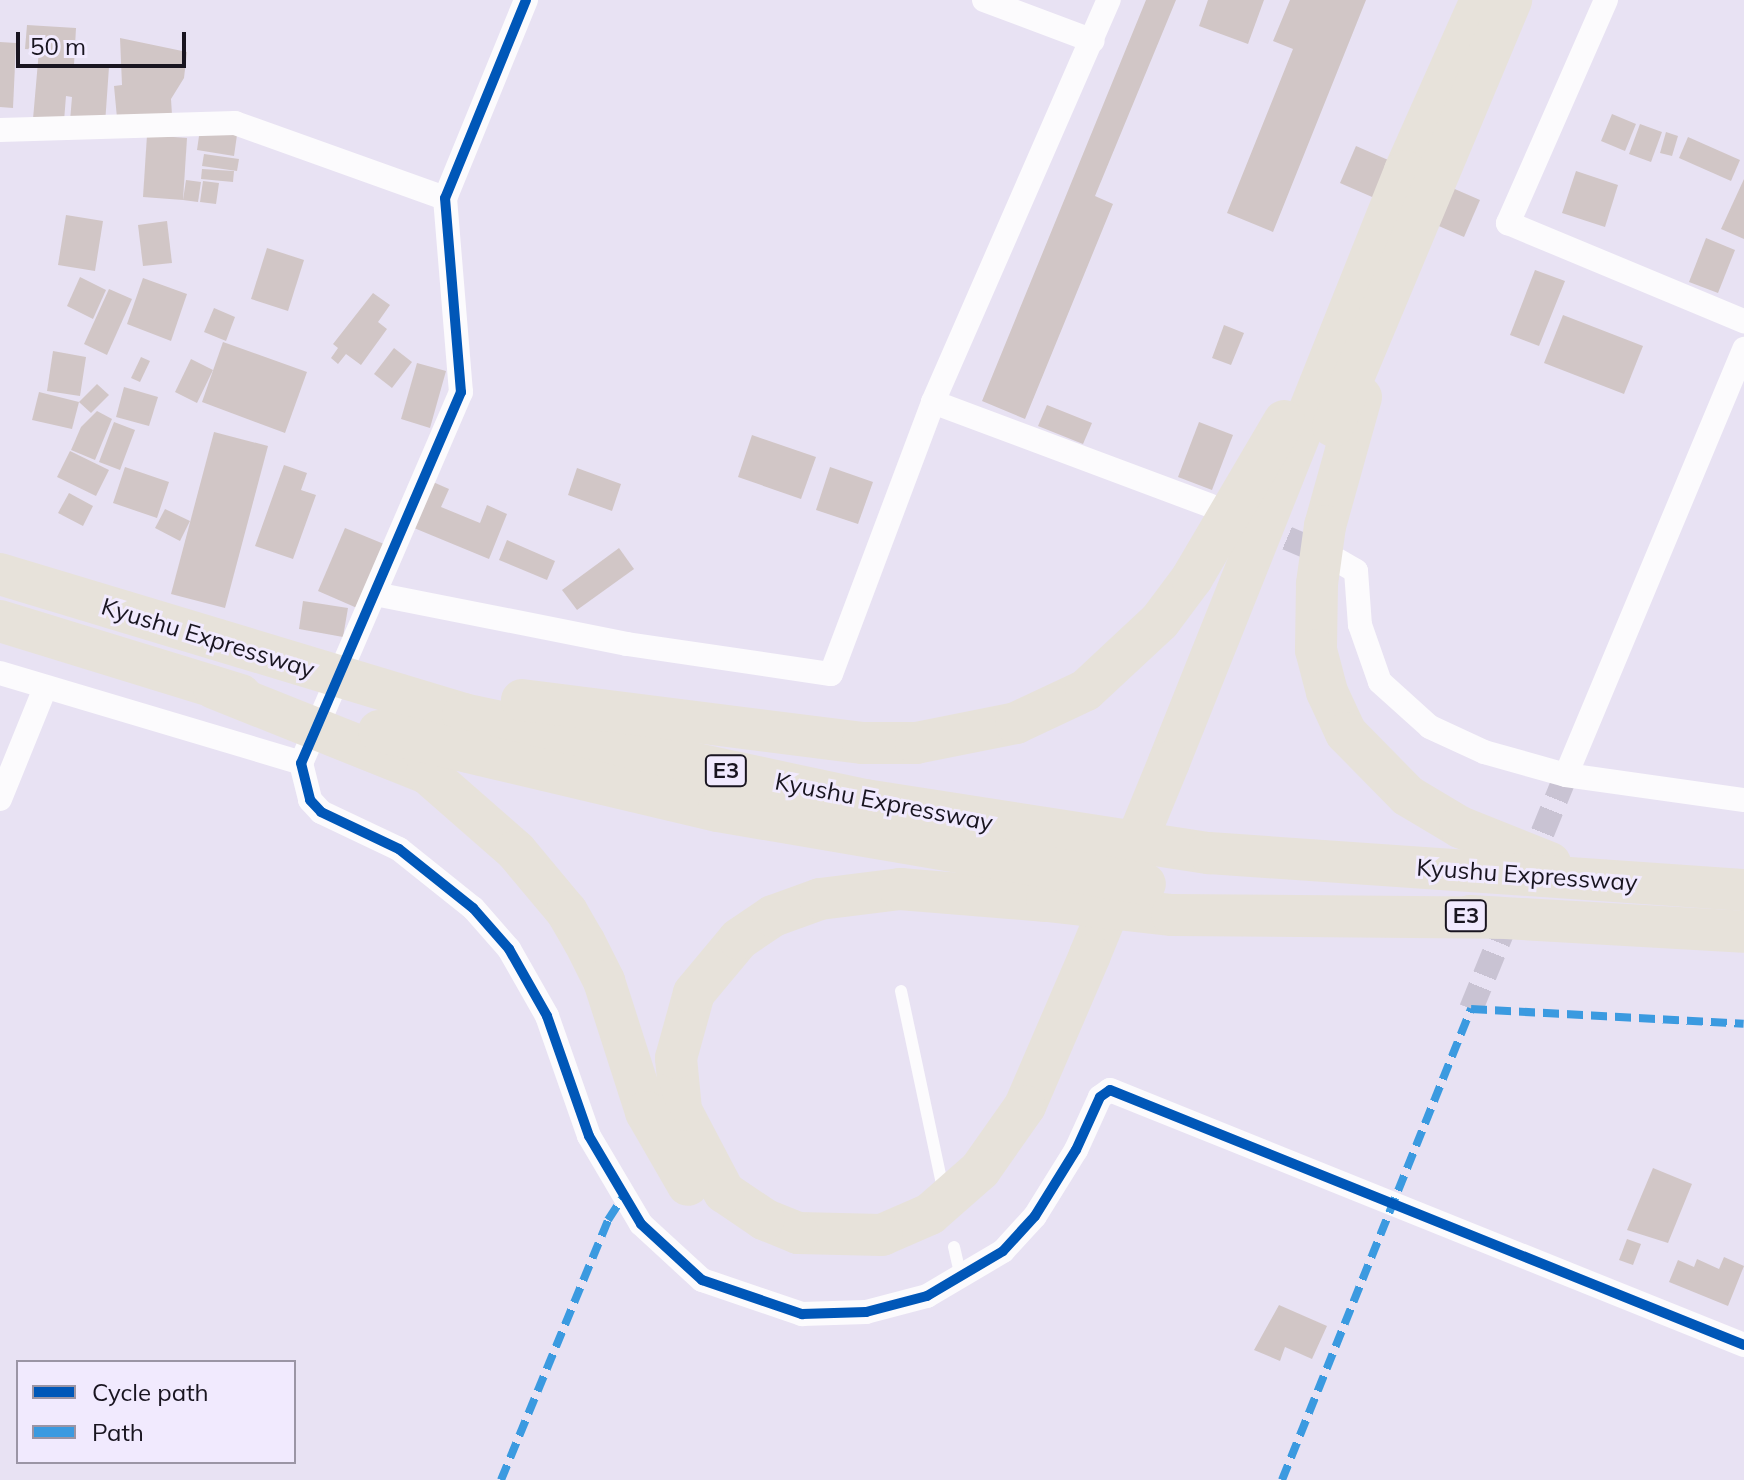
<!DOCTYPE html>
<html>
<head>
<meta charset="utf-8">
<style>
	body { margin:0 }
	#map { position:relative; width:1744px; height:1480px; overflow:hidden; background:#e8e2f3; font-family:Mulish,sans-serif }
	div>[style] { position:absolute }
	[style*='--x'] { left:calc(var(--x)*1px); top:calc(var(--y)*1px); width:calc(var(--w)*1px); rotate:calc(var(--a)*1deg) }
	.building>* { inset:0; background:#d1c6c6 }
	.minor-tunnel>* { height:24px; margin-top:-12px; transform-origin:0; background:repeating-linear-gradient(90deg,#c9c3d3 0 24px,transparent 0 36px) }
	.service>* { height:12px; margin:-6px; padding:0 6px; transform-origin:6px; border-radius:6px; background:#fcfbfd }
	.minor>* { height:24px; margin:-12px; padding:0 12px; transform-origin:12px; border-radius:12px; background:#fcfbfd }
	.motorway>* { height:42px; margin:-21px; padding:0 21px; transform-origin:21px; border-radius:21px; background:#e7e2da }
	.quiet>* { height:8px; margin-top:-4px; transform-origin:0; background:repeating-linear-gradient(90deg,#3b9ae0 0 16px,transparent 0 24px) }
	.cycleway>* { height:10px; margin:-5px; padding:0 5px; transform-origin:5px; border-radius:5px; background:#0057b8 }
	span { translate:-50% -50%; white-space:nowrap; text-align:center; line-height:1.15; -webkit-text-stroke:6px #f1eafe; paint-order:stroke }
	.shield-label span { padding:2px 6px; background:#f1eafe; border:2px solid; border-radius:6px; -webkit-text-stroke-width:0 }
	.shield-label { font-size:22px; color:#191520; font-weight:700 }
	.street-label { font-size:24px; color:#191520 }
	.legend { position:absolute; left:16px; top:1360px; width:280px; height:104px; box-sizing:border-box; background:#f1eafe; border:2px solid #9b95a5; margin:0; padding:10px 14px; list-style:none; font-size:24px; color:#191520 }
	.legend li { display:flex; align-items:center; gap:16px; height:40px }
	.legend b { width:40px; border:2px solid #9b95a5 }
	.scale { position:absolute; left:16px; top:32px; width:170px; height:36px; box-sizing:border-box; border:4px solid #191520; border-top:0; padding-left:10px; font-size:24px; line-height:28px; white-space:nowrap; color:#191520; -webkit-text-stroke:6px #f1eafe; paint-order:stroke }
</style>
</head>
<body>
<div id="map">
	<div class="building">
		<div style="clip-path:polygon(1146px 0,1176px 0,1095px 196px,1113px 204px,1025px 419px,982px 401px)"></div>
		<div style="clip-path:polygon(1208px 0,1264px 0,1248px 44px,1199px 26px)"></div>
		<div style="clip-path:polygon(1290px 0,1366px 0,1273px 232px,1227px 213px,1293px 49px,1273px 41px)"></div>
		<div style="clip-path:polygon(27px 25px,76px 28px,74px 65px,109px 67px,105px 124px,70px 121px,72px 97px,66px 96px,64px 121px,33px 119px,39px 50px,25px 49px)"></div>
		<div style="clip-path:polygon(120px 38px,187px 52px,184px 78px,171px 99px,172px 115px,117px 118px,114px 86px,122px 85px)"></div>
		<div style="clip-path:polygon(0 42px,16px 43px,13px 108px,0 107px)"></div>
		<div style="clip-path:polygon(1612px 114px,1636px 124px,1625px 151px,1601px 141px)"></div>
		<div style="clip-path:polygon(1640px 124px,1662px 132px,1651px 162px,1629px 154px)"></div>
		<div style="clip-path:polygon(200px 129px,237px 135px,234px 156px,197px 150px)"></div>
		<div style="clip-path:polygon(1666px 132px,1678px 136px,1672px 156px,1660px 153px)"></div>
		<div style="clip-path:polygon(147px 135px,187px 138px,183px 200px,143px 197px)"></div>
		<div style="clip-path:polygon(1688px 137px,1740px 160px,1731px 181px,1679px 158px)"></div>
		<div style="clip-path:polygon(1356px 146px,1480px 200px,1464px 237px,1340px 183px)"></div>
		<div style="clip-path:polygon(204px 154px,239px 159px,237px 171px,202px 166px)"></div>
		<div style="clip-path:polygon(202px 169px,234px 171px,233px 182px,201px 179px)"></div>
		<div style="clip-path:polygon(1576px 171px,1618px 185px,1605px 227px,1562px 213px)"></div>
		<div style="clip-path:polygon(1744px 179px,1744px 239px,1721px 229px)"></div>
		<div style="clip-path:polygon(186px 180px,201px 182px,198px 202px,183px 200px)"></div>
		<div style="clip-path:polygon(203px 181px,219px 183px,216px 204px,200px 202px)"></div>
		<div style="clip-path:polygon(66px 215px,103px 221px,95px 271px,58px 265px)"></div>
		<div style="clip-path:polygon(167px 221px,172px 263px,143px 266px,138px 225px)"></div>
		<div style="clip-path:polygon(1706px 238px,1735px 250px,1718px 293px,1689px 282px)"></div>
		<div style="clip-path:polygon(267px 248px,304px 260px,288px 311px,251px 299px)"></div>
		<div style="clip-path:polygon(1535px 270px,1565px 281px,1539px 346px,1510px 335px)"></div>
		<div style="clip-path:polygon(80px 277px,106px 290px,93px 319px,67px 306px)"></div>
		<div style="clip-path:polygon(143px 278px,187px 294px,171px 341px,127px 324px)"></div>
		<div style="clip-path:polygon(109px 289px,132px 299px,107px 355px,84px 344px)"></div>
		<div style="clip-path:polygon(373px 293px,390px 305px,378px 322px,387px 329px,361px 365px,346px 354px,338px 364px,331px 358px,338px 348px,333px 344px)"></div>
		<div style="clip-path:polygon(214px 308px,235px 317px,226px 341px,204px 332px)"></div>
		<div style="clip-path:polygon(1563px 315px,1643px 346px,1624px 394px,1544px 363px)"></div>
		<div style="clip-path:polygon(1224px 325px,1244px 333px,1231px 365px,1212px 358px)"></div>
		<div style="clip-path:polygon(223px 342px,307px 372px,285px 433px,202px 402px)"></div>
		<div style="clip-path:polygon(394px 348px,412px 362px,392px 388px,374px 374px)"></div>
		<div style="clip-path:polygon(53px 351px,86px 357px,80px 396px,47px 391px)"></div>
		<div style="clip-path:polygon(141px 357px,150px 361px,140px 382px,131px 378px)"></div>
		<div style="clip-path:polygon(191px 359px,213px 370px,197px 403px,175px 392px)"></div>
		<div style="clip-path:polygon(417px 363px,446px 371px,430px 428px,401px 419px)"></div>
		<div style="clip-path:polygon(97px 384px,109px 395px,91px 413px,79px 402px)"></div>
		<div style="clip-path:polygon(124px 387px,158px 397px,149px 426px,116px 417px)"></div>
		<div style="clip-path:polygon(39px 392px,79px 402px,72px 429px,32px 420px)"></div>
		<div style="clip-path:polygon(1047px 405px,1092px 423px,1083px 444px,1038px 426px)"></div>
		<div style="clip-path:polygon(97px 411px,112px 419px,95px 460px,71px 450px,81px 427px)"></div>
		<div style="clip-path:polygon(114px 422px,135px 430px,120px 470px,99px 462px)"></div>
		<div style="clip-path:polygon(1199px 422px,1233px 435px,1212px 490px,1178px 477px)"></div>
		<div style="clip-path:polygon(214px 432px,268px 446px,225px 608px,171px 594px)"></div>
		<div style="clip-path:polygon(752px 435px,816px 457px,801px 499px,738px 477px)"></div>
		<div style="clip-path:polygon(70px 451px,109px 470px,96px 496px,57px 477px)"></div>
		<div style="clip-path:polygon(284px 465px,307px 473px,301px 490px,316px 495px,293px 559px,255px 546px)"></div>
		<div style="clip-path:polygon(125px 467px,169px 482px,157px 518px,113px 503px)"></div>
		<div style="clip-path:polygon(830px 467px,873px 482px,858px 524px,816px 510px)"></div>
		<div style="clip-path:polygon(577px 468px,621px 484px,612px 511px,568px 495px)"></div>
		<div style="clip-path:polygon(433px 482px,449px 489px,441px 507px,480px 523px,487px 505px,507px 514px,489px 559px,414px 528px)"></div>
		<div style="clip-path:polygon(69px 493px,93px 506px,83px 526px,58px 513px)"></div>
		<div style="clip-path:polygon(165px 509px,190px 521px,180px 541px,155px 528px)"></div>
		<div style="clip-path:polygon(345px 528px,384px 544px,357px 608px,318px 591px)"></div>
		<div style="clip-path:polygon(507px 540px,555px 561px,547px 580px,499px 560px)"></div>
		<div style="clip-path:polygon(619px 548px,634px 569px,577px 610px,562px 590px)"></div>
		<div style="clip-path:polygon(303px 601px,348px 608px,343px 637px,299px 629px)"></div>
		<div style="clip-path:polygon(1653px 1168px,1692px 1184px,1668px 1243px,1627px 1230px)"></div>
		<div style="clip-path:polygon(1627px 1239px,1641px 1244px,1633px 1265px,1619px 1260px)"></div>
		<div style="clip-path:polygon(1724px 1257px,1744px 1266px,1728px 1306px,1669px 1282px,1678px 1260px,1694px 1267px,1697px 1259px,1719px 1269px)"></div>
		<div style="clip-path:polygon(1279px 1305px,1327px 1326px,1312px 1359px,1285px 1347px,1280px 1361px,1254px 1350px)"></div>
	</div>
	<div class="minor-tunnel">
		<div style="--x:1254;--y:524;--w:84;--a:23.2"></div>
		<div style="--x:1529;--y:866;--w:98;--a:-67.9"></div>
		<div style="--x:1471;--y:1009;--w:106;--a:-67.8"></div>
	</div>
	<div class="service">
		<div style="--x:901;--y:991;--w:197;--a:78"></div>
		<div style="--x:954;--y:1247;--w:31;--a:77"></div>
	</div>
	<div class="minor">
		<div style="--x:526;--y:0;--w:214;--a:112.2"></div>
		<div style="--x:445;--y:198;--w:195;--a:85.3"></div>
		<div style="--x:461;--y:392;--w:404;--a:113.3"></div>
		<div style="--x:301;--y:763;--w:38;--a:76"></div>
		<div style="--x:310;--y:800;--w:16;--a:47"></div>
		<div style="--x:321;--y:812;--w:86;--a:25.4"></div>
		<div style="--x:399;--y:849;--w:95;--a:38.6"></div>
		<div style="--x:473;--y:908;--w:55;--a:48.7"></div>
		<div style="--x:509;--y:949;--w:77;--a:60.4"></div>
		<div style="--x:547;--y:1016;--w:127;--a:70.7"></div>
		<div style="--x:589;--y:1136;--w:102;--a:59.4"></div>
		<div style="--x:641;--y:1224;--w:83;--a:42.6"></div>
		<div style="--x:702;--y:1280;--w:106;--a:18.8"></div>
		<div style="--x:802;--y:1314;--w:64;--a:-1.8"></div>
		<div style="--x:866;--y:1312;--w:63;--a:-14.7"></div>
		<div style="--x:927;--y:1296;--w:88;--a:-30.6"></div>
		<div style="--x:1003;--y:1251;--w:47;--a:-47.6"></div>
		<div style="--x:1035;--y:1216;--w:78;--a:-58.2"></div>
		<div style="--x:1076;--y:1150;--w:58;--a:-65.6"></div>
		<div style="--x:1100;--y:1097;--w:12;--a:-35"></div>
		<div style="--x:1110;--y:1090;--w:683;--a:21.91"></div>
		<div style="--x:984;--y:0;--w:116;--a:20.6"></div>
		<div style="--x:1606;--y:0;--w:244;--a:113.7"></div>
		<div style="--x:1508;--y:223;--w:256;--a:22.6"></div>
		<div style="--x:0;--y:130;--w:235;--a:-1.7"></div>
		<div style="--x:235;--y:123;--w:223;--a:19.7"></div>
		<div style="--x:933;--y:402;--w:295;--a:20.5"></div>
		<div style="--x:1337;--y:560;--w:22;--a:30"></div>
		<div style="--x:1356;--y:571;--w:54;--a:85.8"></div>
		<div style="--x:1360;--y:625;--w:60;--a:70.7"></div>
		<div style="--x:1380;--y:682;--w:67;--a:42"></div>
		<div style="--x:1430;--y:727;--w:60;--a:24.8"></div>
		<div style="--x:1484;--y:752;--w:85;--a:15.7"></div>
		<div style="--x:1566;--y:775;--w:180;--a:8"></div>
		<div style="--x:375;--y:594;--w:257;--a:11.2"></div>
		<div style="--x:627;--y:644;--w:206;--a:8.4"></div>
		<div style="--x:831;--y:674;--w:290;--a:-69.4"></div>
		<div style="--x:933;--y:402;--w:439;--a:-66.4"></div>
		<div style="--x:0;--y:673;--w:314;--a:16.6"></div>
		<div style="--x:1566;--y:775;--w:462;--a:-67.3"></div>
		<div style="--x:0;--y:799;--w:120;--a:-67.9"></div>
	</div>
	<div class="motorway">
		<div style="--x:1481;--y:0;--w:187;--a:114"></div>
		<div style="--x:1405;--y:171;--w:636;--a:111.77"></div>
		<div style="--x:1169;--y:762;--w:209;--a:112.3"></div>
		<div style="--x:1090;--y:955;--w:164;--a:113.3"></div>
		<div style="--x:1025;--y:1106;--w:78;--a:125.1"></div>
		<div style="--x:980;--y:1170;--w:67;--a:138.7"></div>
		<div style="--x:930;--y:1214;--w:52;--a:156.4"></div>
		<div style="--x:882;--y:1235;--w:84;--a:-178.6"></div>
		<div style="--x:798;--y:1233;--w:37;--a:-158"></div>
		<div style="--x:764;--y:1219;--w:48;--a:-146"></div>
		<div style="--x:724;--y:1192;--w:93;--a:-117.7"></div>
		<div style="--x:681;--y:1110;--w:52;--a:-95.5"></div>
		<div style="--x:676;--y:1058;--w:67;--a:-74.5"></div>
		<div style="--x:694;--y:993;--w:70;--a:-50.2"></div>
		<div style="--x:739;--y:939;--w:41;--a:-34.1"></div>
		<div style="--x:773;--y:916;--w:50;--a:-19.9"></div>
		<div style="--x:820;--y:899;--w:81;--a:-7.1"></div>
		<div style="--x:900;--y:889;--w:147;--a:4.7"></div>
		<div style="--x:1047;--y:901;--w:126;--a:6.4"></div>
		<div style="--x:1172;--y:915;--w:326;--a:0.5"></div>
		<div style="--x:1361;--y:397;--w:134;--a:105.6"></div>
		<div style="--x:1325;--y:526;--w:59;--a:97.9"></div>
		<div style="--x:1317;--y:584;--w:66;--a:90.9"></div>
		<div style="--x:1316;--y:650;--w:43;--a:75.3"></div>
		<div style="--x:1327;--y:692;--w:45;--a:65.1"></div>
		<div style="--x:1346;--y:733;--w:88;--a:45.5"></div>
		<div style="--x:1408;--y:796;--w:61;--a:30.8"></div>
		<div style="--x:1460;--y:827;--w:97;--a:21.8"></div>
		<div style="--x:1333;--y:426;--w:462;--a:-67.3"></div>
		<div style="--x:0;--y:574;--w:484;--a:16.8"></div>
		<div style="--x:463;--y:714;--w:411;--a:12.1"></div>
		<div style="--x:865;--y:800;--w:348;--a:8.8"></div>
		<div style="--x:1209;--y:853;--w:536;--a:3.96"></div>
		<div style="--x:0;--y:621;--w:252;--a:17.1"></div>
		<div style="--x:214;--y:688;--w:229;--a:21.8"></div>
		<div style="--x:427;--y:773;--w:118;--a:41.2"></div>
		<div style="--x:516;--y:851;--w:80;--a:50.1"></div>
		<div style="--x:567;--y:912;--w:34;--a:60"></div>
		<div style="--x:584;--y:941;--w:45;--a:63.4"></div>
		<div style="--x:604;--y:981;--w:138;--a:72.2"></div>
		<div style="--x:646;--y:1112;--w:84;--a:60.1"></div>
		<div style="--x:522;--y:700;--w:344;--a:7.2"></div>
		<div style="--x:863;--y:743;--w:53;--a:0"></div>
		<div style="--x:916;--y:743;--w:102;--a:-11.3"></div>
		<div style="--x:1016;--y:723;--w:77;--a:-25.2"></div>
		<div style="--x:1086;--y:690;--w:101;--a:-43"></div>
		<div style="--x:1160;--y:621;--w:54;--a:-53.3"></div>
		<div style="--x:1192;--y:578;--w:182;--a:-59.6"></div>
		<div style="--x:379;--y:731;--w:348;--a:13.3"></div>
		<div style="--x:718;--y:811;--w:433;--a:9.7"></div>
		<div style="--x:1470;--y:916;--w:274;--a:3.3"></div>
	</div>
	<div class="quiet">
		<div style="--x:501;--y:1480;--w:281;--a:-67.6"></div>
		<div style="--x:608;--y:1220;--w:27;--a:-57"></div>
		<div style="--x:1282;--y:1480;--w:508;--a:-68.14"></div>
		<div style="--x:1471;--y:1009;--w:273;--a:3.1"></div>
	</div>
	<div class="cycleway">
		<div style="--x:526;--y:0;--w:214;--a:112.2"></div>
		<div style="--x:445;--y:198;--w:195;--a:85.3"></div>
		<div style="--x:461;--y:392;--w:404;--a:113.3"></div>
		<div style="--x:301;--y:763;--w:38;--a:76"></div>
		<div style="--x:310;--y:800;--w:16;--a:47"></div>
		<div style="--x:321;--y:812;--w:86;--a:25.4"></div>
		<div style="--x:399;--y:849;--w:95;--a:38.6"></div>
		<div style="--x:473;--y:908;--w:55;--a:48.7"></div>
		<div style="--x:509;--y:949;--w:77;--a:60.4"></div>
		<div style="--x:547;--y:1016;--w:127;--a:70.7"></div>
		<div style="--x:589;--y:1136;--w:102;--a:59.4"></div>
		<div style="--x:641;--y:1224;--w:83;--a:42.6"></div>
		<div style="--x:702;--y:1280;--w:106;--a:18.8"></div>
		<div style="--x:802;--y:1314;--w:64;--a:-1.8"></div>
		<div style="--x:866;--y:1312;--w:63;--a:-14.7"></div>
		<div style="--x:927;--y:1296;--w:88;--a:-30.6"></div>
		<div style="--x:1003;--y:1251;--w:47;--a:-47.6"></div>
		<div style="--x:1035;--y:1216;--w:78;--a:-58.2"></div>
		<div style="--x:1076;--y:1150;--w:58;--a:-65.6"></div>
		<div style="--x:1100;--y:1097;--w:12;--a:-35"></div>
		<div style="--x:1110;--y:1090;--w:683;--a:21.91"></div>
	</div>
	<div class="shield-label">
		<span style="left:726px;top:771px">E3</span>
		<span style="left:1466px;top:916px">E3</span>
	</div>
	<div class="street-label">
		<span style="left:208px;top:638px;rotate:17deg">Kyushu Expressway</span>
		<span style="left:884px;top:802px;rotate:11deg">Kyushu Expressway</span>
		<span style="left:1527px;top:875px;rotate:4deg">Kyushu Expressway</span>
	</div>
	<ul class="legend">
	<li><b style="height:10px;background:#0057b8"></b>Cycle path</li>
	<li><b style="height:10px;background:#3b9ae0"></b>Path</li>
	</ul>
	<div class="scale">50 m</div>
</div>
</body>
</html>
